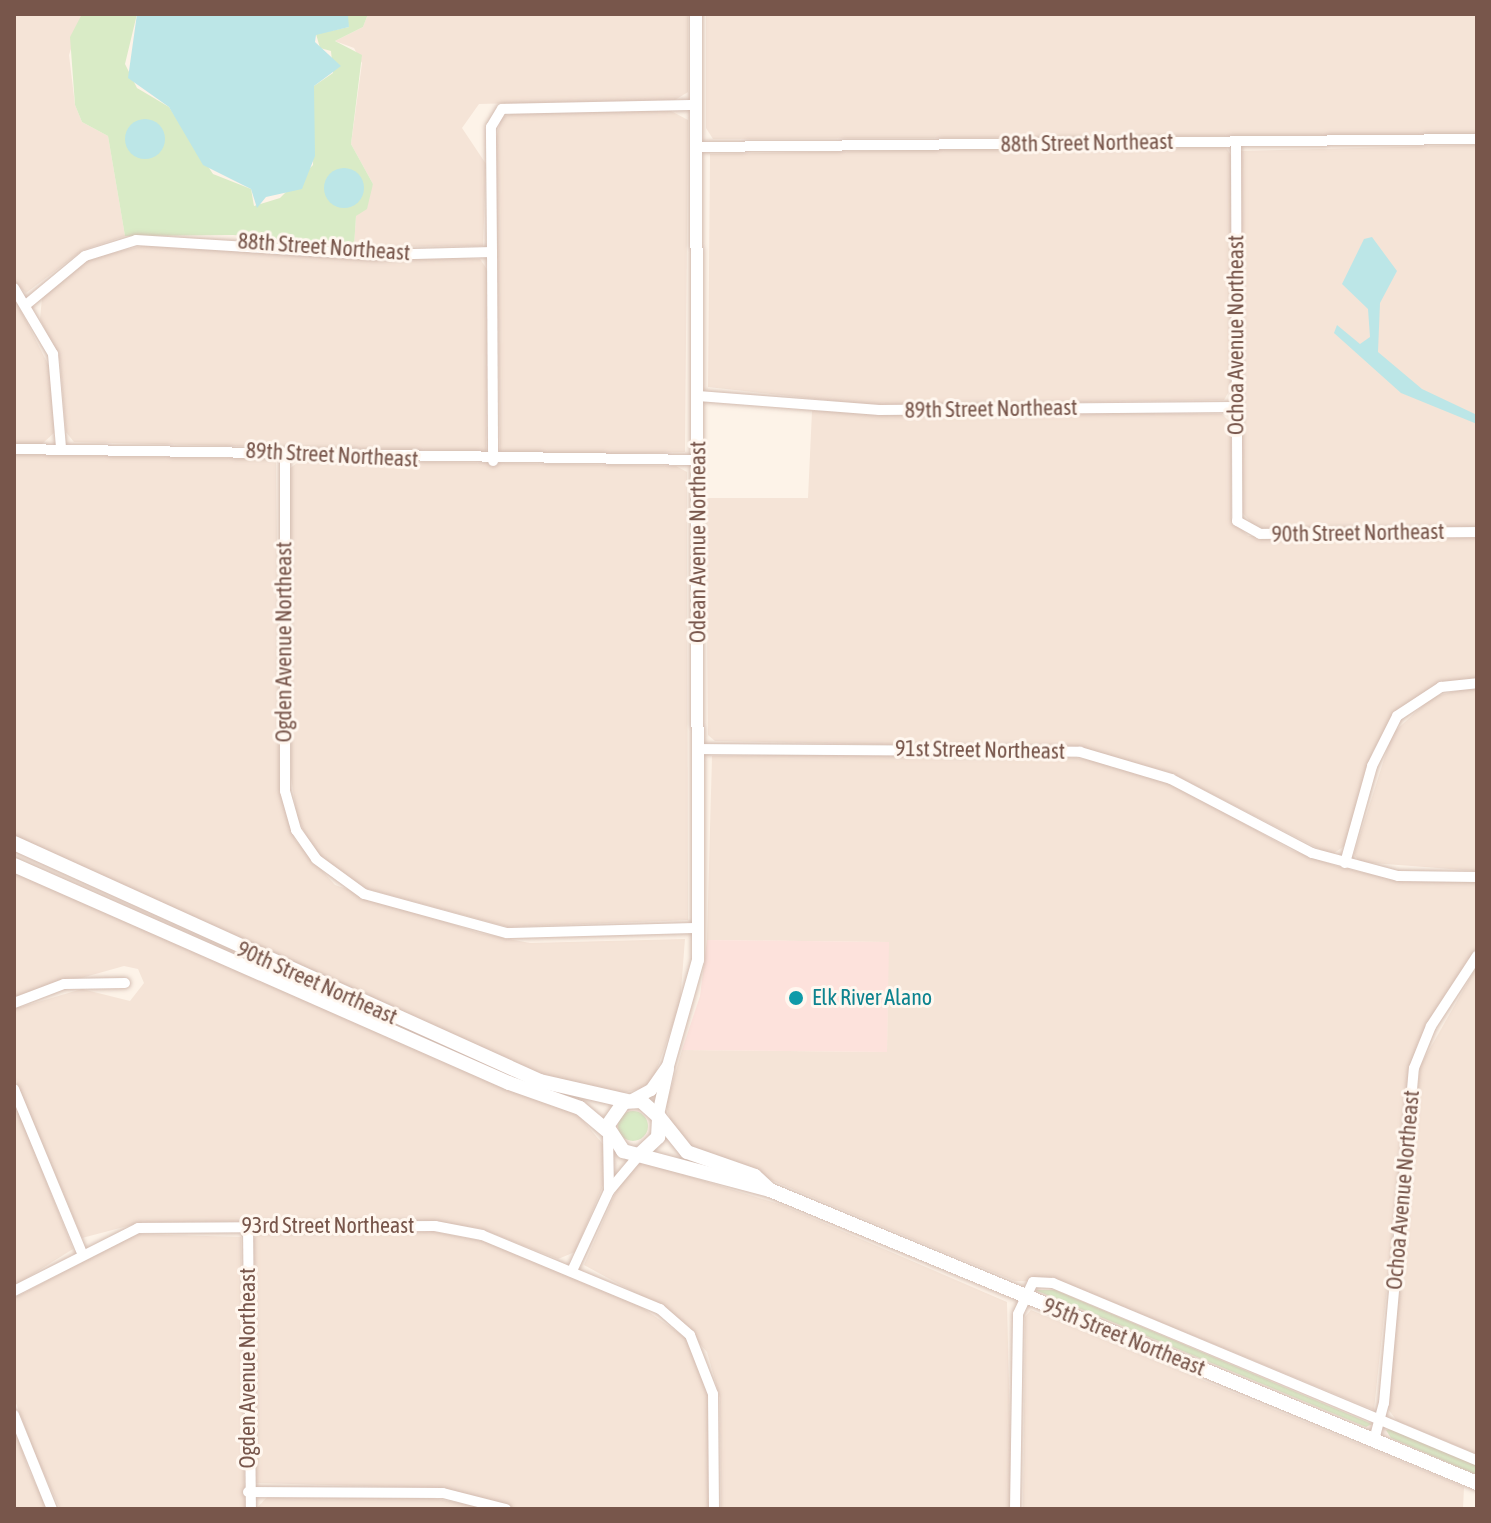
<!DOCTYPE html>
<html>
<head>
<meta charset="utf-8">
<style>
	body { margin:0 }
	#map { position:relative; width:1491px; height:1523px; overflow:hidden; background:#fdf3e8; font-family:"Asap Condensed",sans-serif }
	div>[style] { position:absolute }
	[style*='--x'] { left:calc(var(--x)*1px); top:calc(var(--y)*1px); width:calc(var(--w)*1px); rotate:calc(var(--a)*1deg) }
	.residential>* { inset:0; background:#f5e4d7 }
	.commercial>* { inset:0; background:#fde2dc }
	.green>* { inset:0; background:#d9ebc6 }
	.round { border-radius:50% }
	.water>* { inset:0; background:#bce6e7 }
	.roads { filter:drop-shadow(0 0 2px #d2bbb0) drop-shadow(0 0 2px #d2bbb0) }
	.minor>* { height:10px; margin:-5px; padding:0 5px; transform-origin:5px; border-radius:5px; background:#fff }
	.tertiary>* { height:12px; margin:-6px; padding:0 6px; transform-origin:6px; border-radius:6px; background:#fff }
	.secondary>* { height:14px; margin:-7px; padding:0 7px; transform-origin:7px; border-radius:7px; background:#fff }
	.dots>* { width:22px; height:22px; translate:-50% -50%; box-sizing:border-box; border:4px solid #fff7ef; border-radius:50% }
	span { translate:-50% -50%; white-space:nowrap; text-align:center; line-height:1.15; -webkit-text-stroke:6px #fff7ef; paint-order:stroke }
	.street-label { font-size:22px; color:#78564b }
	.culture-label { font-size:22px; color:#0d838f }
	.left { translate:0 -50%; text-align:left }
	.frame { position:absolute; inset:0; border:16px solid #78564b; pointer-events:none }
</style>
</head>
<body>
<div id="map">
	<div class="residential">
		<div style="clip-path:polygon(14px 14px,82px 14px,69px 55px,75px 105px,82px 122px,108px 136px,125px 236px,83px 250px,26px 293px,14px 282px)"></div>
		<div style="clip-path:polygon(368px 14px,688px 14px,688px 92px,675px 100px,479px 104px,462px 128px,486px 164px,483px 246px,354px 247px,356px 216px,373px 184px,351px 144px,362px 63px,354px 48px,335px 41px,363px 27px)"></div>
		<div style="clip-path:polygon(706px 14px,1477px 14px,1477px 135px,713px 139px,706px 128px)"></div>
		<div style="clip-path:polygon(523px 109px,671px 111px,688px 120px,685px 452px,509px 457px,500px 451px,496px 139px,501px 118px)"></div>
		<div style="clip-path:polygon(1224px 144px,1232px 157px,1231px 388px,1224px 400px,872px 405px,708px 387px,710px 154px)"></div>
		<div style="clip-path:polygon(1477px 145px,1477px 527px,1256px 528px,1240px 510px,1240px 151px)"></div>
		<div style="clip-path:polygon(146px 245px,480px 259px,488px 271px,486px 452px,74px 442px,66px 432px,60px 361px,40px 319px,42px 298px,88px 259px)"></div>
		<div style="clip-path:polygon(14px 297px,52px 372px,56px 431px,42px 444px,14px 445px)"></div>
		<div style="clip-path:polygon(812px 411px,1222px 414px,1231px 423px,1231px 518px,1248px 536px,1477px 536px,1477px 678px,1431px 688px,1394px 715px,1373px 751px,1346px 845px,1331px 855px,1171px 773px,1086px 749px,715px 741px,708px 735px,706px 498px,808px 498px)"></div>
		<div style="clip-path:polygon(14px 454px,276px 459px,280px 786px,295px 840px,335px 885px,479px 933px,530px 943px,685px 939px,680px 1004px,651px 1086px,623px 1093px,560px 1084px,14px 838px)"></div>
		<div style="clip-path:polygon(301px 460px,676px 466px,687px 472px,688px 920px,508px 927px,360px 887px,314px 851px,297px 817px,291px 777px,289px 469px)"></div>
		<div style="clip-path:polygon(1477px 686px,1477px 871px,1359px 862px,1354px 854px,1392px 734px,1432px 697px)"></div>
		<div style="clip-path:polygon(1024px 752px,1101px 761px,1178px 786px,1291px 850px,1339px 867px,1383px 877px,1477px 880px,1477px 948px,1418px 1042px,1410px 1071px,1374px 1410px,1063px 1282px,1015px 1281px,963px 1260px,689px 1146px,671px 1122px,666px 1106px,682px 1050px,887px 1052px,888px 942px,707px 940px,712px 756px)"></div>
		<div style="clip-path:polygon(14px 867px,574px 1110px,607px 1149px,605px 1181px,575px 1252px,558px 1259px,479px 1228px,413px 1221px,143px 1222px,82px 1238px,14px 1076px,14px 1009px,82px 989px,130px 1001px,144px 983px,138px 969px,124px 966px,14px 997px)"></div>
		<div style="clip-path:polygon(1477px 966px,1477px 1454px,1397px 1421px,1388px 1409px,1420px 1066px)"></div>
		<div style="clip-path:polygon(14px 1100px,73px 1249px,14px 1286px)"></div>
		<div style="clip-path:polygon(640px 1161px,782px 1205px,1007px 1302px,1012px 1509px,721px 1509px,720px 1398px,707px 1352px,672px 1313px,584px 1265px,625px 1171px)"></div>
		<div style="clip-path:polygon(426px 1230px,492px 1243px,640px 1306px,686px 1338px,709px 1393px,710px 1509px,517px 1509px,432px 1488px,256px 1483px,254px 1238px,263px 1232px)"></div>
		<div style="clip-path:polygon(136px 1234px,241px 1237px,245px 1509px,60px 1509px,36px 1456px,14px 1398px,14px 1298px)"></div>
		<div style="clip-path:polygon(1031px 1310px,1464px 1487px,1463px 1509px,1023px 1509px,1025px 1317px)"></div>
		<div style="clip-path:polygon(14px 1426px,29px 1471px,48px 1509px,14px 1509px)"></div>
		<div style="clip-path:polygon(267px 1497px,426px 1497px,493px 1509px,256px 1509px)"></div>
	</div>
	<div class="commercial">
		<div style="clip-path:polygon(707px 940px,889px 942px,887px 1052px,682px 1050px,700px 996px)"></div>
	</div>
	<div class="green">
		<div style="clip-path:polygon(82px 14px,137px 14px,125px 64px,137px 88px,169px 107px,213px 174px,251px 189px,254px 206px,280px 198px,313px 165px,314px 86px,333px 73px,331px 51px,320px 48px,316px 34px,349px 27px,345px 14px,368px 14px,363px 27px,335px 41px,362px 55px,351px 144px,373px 184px,367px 209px,356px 216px,354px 247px,233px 235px,125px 236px,108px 136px,82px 122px,75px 105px,70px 37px)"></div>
		<div class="round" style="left:618px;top:1111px;width:30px;height:30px"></div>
		<div style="clip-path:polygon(1035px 1290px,1055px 1290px,1372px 1424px,1366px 1427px)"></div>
		<div style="clip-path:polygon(1392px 1429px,1477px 1465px,1477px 1475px,1391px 1438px,1386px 1430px)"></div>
	</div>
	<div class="water">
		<div style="clip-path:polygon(137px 14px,348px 16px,349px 27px,316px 35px,315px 42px,341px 66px,314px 86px,315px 156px,302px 189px,266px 197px,257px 208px,251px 189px,203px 165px,169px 107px,128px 78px)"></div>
		<div class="round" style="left:125px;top:119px;width:40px;height:40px"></div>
		<div class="round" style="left:324px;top:168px;width:40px;height:40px"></div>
		<div style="clip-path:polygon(1372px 237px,1397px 271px,1380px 303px,1378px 352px,1422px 389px,1477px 415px,1477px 424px,1401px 393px,1334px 333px,1337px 325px,1360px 344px,1370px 337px,1368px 309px,1342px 284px,1364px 239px)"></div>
	</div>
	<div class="roads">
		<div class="minor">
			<div style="--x:1236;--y:142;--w:379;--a:89.8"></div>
			<div style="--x:1237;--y:521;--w:26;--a:29"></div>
			<div style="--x:1260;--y:534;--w:217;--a:-0.5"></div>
			<div style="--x:697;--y:147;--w:780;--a:-0.59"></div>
			<div style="--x:492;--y:252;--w:209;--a:89.7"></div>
			<div style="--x:14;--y:288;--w:77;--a:59.4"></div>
			<div style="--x:53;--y:354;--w:94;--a:85.1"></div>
			<div style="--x:27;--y:304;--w:75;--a:-39.6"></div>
			<div style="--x:85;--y:256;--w:53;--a:-17.4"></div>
			<div style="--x:136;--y:240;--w:239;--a:3.6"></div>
			<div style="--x:375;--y:255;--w:117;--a:-1.5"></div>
			<div style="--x:492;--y:252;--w:125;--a:-90.5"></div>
			<div style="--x:491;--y:127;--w:21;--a:-59"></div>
			<div style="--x:502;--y:109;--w:195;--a:-1.2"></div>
			<div style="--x:698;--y:396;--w:182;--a:4.4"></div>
			<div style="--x:879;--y:410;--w:357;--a:-0.5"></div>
			<div style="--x:14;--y:449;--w:684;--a:0.92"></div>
			<div style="--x:285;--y:454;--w:337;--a:90"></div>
			<div style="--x:285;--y:791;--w:41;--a:74.2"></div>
			<div style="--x:296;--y:830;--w:35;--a:55"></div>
			<div style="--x:316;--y:859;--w:59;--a:36.1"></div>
			<div style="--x:364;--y:894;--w:148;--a:15.3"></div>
			<div style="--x:507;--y:933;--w:191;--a:-1.5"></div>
			<div style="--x:698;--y:749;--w:382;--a:0.4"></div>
			<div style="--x:1080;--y:752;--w:95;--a:16.5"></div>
			<div style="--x:1171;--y:779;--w:159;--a:27.7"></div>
			<div style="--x:1312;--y:853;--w:89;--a:15"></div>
			<div style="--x:1398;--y:876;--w:79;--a:0.7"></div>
			<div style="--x:1345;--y:863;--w:101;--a:-74.4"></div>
			<div style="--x:1372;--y:766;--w:56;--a:-63.4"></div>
			<div style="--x:1397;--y:716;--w:53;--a:-33.4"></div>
			<div style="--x:1441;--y:687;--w:36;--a:-6"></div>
			<div style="--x:14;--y:1003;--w:53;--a:-20.8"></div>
			<div style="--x:64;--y:984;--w:61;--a:-0.9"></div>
			<div style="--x:14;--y:1089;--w:175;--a:67.5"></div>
			<div style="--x:608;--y:1134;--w:55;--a:89"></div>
			<div style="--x:248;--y:1227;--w:282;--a:89.4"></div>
			<div style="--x:572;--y:1271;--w:88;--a:-65.2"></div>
			<div style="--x:609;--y:1191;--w:48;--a:-50"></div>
			<div style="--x:14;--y:1291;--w:139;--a:-26.9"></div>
			<div style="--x:138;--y:1228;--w:297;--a:-0.4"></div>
			<div style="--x:435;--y:1226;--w:48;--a:10.8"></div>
			<div style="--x:482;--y:1235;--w:193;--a:22.6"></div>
			<div style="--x:660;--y:1309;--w:40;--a:41"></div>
			<div style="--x:690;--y:1335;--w:63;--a:68.7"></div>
			<div style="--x:713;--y:1394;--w:115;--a:89.5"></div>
			<div style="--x:14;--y:1415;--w:101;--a:68"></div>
			<div style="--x:1374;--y:1440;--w:38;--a:-75"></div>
			<div style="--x:1384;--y:1403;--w:336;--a:-84.9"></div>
			<div style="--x:1414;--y:1068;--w:45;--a:-68"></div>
			<div style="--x:1431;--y:1026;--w:84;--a:-56.7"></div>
			<div style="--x:248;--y:1492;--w:195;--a:0.3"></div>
			<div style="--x:443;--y:1493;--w:65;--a:14.3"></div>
			<div style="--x:1015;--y:1509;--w:195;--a:-89.1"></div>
			<div style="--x:1018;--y:1314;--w:35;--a:-65"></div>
			<div style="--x:1033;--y:1282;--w:20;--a:3"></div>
			<div style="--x:1053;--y:1283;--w:459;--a:22.7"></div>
		</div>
		<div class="tertiary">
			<div style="--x:632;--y:1100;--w:21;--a:-28"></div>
			<div style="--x:651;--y:1090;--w:29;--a:-55"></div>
			<div style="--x:668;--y:1066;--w:110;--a:-74.2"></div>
			<div style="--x:698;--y:960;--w:946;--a:-90.12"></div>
			<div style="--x:658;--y:1115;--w:47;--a:-77.7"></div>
		</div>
		<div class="secondary">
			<div style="--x:14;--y:843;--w:577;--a:24.35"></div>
			<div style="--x:540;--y:1081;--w:89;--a:12.9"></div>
			<div style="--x:14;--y:865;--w:541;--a:23.77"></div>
			<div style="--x:509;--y:1083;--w:75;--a:19.4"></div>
			<div style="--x:580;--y:1108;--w:35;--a:40"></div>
			<div style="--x:659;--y:1117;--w:45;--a:51.3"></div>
			<div style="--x:687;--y:1152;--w:72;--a:19.4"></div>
			<div style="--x:755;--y:1176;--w:21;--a:43"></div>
			<div style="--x:640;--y:1154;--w:25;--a:-43"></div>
			<div style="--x:658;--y:1137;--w:20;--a:-87"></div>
			<div style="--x:659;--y:1117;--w:24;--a:-138"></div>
			<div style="--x:641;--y:1101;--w:17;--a:177"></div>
			<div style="--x:624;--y:1102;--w:29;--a:125"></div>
			<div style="--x:607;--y:1126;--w:30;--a:57"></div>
			<div style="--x:623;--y:1151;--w:152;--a:14.9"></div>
			<div style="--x:770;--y:1190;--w:765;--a:22.51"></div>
		</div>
	</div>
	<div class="dots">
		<div style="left:796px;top:998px;background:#0f9aa8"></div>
	</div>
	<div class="street-label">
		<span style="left:1087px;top:143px;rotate:-1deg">88th Street Northeast</span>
		<span style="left:324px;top:247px;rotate:4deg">88th Street Northeast</span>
		<span style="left:1236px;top:335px;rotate:-90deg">Ochoa Avenue Northeast</span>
		<span style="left:991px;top:409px;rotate:-1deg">89th Street Northeast</span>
		<span style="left:332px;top:455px;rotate:3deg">89th Street Northeast</span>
		<span style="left:1358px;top:533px;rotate:-1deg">90th Street Northeast</span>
		<span style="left:698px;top:542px;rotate:-90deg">Odean Avenue Northeast</span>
		<span style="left:284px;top:642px;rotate:-90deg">Ogden Avenue Northeast</span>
		<span style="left:980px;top:750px;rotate:1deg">91st Street Northeast</span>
		<span style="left:317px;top:983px;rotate:24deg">90th Street Northeast</span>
		<span style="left:1403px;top:1190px;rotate:-85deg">Ochoa Avenue Northeast</span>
		<span style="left:328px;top:1226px">93rd Street Northeast</span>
		<span style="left:1124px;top:1337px;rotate:22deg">95th Street Northeast</span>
		<span style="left:248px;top:1368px;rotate:-90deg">Ogden Avenue Northeast</span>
	</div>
	<div class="culture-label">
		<span class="left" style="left:812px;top:998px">Elk River Alano</span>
	</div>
	<div class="frame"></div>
</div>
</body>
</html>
